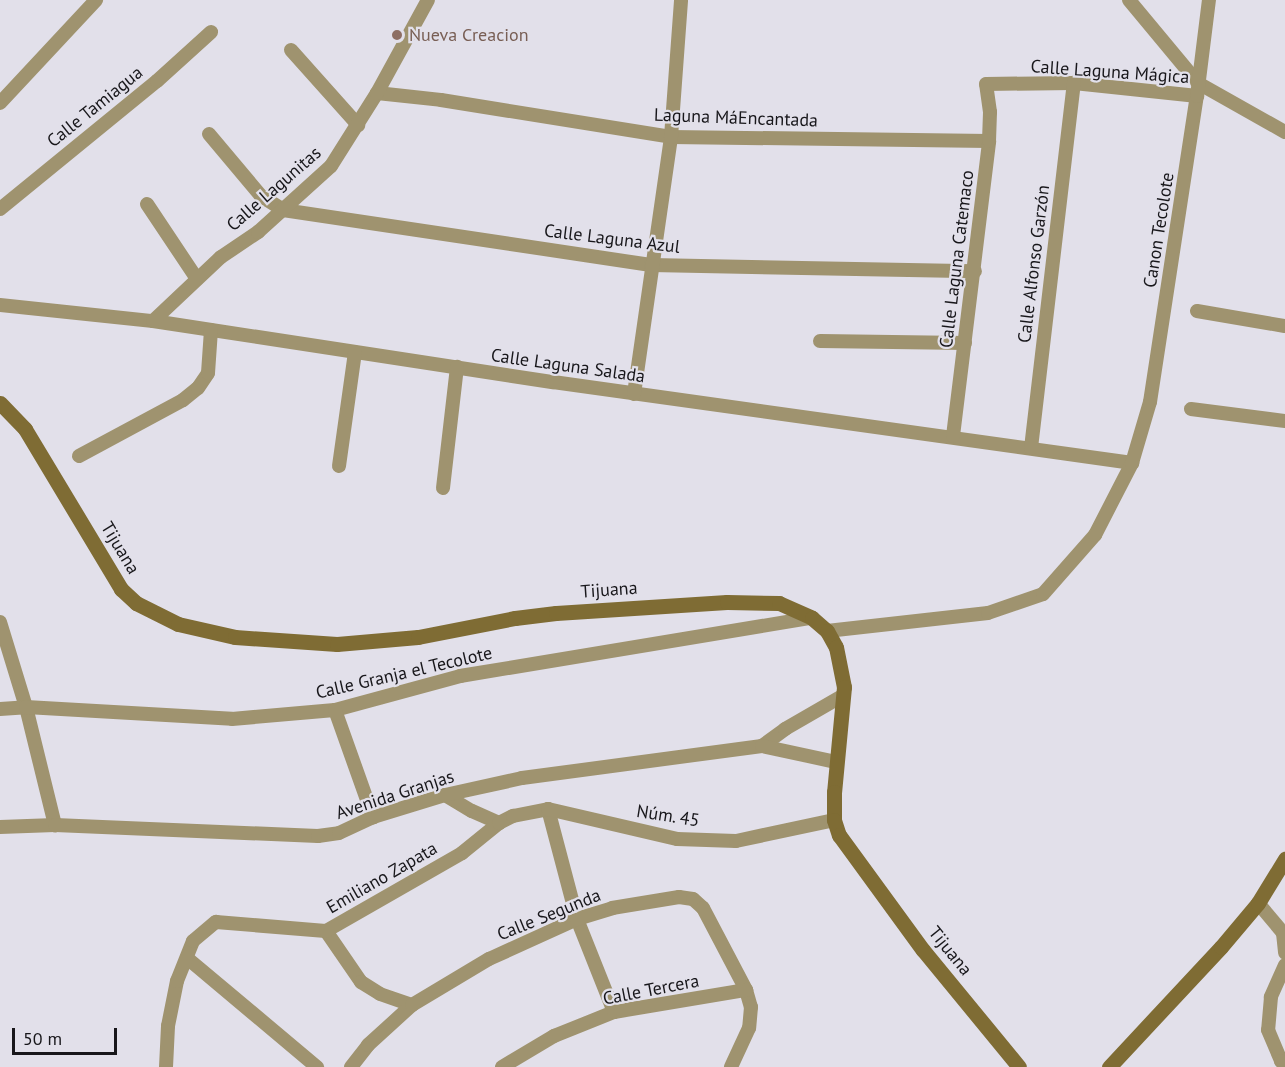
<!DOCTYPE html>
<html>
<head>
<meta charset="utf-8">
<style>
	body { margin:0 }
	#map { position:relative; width:1285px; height:1067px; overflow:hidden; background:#e2e0ea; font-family:"PT Sans",sans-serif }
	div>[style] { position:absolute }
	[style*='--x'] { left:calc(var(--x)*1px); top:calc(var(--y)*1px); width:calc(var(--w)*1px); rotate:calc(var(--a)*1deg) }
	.street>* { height:14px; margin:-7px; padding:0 7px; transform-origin:7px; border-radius:7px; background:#9f936f }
	.secondary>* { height:15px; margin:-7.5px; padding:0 7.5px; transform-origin:7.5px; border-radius:7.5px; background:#7f6c34 }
	.dots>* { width:16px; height:16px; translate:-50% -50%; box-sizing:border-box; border:3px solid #e2e0ea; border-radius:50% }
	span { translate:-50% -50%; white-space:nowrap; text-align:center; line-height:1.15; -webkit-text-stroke:4.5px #e2e0ea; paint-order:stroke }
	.education-label { font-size:18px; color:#785e54 }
	.left { translate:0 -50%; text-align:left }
	.street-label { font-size:18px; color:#18171b }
	.scale { position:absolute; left:12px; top:1028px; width:105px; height:27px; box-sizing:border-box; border:3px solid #18171b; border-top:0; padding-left:8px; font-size:18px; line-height:21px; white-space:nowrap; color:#18171b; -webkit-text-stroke:4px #e2e0ea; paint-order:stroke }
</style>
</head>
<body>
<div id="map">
	<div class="street">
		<div style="--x:1129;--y:0;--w:108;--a:50.3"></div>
		<div style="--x:1198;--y:83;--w:100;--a:29.4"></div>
		<div style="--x:291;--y:50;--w:101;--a:48.2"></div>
		<div style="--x:377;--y:93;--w:64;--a:6.2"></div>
		<div style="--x:441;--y:100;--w:233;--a:9.1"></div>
		<div style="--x:671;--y:137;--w:318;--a:0.7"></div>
		<div style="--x:0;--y:103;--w:141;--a:-47"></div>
		<div style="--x:209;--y:134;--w:81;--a:50"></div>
		<div style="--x:261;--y:196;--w:26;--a:32"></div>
		<div style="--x:283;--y:210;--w:372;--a:8.5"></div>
		<div style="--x:651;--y:265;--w:324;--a:1.1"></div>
		<div style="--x:147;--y:204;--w:90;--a:56.3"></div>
		<div style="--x:0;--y:209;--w:203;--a:-39.2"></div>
		<div style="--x:157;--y:81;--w:73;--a:-42.2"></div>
		<div style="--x:0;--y:305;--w:154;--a:6"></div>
		<div style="--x:153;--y:321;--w:405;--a:8.7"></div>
		<div style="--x:553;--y:382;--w:585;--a:7.96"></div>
		<div style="--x:1197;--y:311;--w:89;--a:9.7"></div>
		<div style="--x:153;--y:321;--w:93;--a:-43.3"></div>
		<div style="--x:221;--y:257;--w:45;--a:-34"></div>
		<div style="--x:258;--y:232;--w:98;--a:-42.1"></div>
		<div style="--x:331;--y:166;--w:86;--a:-57.8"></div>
		<div style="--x:377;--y:93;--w:106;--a:-61.3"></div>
		<div style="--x:820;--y:341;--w:145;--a:0.8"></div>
		<div style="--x:634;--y:394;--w:260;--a:-81.8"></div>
		<div style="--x:671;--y:137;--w:137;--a:-85.8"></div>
		<div style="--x:1191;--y:409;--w:95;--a:7.3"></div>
		<div style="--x:953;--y:436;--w:297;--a:-83"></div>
		<div style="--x:989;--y:141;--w:29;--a:-88"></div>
		<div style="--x:990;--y:112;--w:28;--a:-98"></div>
		<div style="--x:986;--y:84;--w:88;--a:-0.7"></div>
		<div style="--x:1074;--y:83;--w:124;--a:6"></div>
		<div style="--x:1031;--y:448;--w:368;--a:-83.3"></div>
		<div style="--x:79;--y:456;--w:118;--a:-28.3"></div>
		<div style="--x:183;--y:400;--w:19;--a:-39"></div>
		<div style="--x:198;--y:388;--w:18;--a:-56"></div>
		<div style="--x:208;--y:373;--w:43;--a:-86"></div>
		<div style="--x:339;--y:466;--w:115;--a:-82"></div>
		<div style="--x:443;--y:488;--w:122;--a:-83.4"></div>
		<div style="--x:0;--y:622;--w:89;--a:73"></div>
		<div style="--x:26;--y:707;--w:122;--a:76.2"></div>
		<div style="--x:827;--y:631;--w:162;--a:-6.4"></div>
		<div style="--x:988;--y:613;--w:58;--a:-19.1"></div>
		<div style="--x:1043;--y:594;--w:79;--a:-48.6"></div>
		<div style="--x:1095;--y:535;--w:81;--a:-62.8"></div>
		<div style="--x:1132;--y:463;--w:64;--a:-73.6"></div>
		<div style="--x:1150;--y:402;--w:310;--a:-81.3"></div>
		<div style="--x:1197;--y:96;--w:97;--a:-82.9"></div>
		<div style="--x:0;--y:709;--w:26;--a:-4"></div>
		<div style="--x:26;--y:707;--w:206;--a:3.3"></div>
		<div style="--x:232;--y:719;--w:103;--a:-5"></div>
		<div style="--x:335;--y:710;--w:130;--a:-15.2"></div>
		<div style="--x:460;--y:676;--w:357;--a:-9.4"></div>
		<div style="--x:335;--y:710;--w:114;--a:70.4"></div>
		<div style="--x:762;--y:746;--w:29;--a:-36"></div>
		<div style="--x:785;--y:729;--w:68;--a:-30"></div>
		<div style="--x:445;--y:795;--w:31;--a:31"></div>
		<div style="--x:472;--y:811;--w:30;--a:24"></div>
		<div style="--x:548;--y:809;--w:114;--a:75.2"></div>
		<div style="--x:577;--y:919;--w:100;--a:68.3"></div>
		<div style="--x:0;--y:827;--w:55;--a:-2.1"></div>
		<div style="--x:55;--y:825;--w:263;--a:2.4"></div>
		<div style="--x:318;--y:836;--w:21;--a:-8"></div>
		<div style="--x:339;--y:833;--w:38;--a:-25"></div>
		<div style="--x:373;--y:817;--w:75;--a:-17"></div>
		<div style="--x:445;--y:795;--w:79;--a:-12.4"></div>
		<div style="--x:522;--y:778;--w:242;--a:-7.6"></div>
		<div style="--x:762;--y:746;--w:76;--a:12.2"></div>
		<div style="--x:1258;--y:903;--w:39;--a:50"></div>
		<div style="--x:1283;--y:933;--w:20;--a:84"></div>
		<div style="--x:326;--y:931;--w:62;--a:55.5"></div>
		<div style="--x:361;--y:982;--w:22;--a:32"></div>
		<div style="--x:380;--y:994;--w:34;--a:19"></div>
		<div style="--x:187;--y:958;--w:170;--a:40"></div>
		<div style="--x:1285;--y:965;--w:35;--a:114"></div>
		<div style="--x:1271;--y:997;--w:33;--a:95"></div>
		<div style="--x:1268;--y:1030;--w:34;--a:67"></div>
		<div style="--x:1281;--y:1061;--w:6;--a:45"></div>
		<div style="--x:166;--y:1067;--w:41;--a:-87.2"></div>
		<div style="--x:168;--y:1026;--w:46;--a:-78.7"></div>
		<div style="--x:177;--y:981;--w:43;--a:-68.2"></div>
		<div style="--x:193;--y:941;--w:30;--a:-40"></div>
		<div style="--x:216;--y:922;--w:110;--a:4.7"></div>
		<div style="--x:326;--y:931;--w:157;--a:-29.8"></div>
		<div style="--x:462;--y:853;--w:48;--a:-39"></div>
		<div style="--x:499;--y:823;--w:16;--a:-27"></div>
		<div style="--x:513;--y:816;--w:36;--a:-11"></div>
		<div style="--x:548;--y:809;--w:132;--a:13.1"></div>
		<div style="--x:677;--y:839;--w:59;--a:1.9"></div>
		<div style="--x:736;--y:841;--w:100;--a:-12.1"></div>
		<div style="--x:351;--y:1067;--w:28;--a:-52"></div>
		<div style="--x:368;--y:1045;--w:59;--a:-42.3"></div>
		<div style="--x:412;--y:1005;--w:90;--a:-30.9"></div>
		<div style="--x:489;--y:959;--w:97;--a:-24.4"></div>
		<div style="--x:577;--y:919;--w:37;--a:-17"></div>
		<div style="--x:612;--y:908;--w:68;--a:-9.3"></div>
		<div style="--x:679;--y:897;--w:14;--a:8"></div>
		<div style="--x:693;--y:899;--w:13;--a:42"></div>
		<div style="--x:703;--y:908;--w:93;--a:62.3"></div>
		<div style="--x:746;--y:990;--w:18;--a:74"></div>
		<div style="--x:751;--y:1007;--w:21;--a:95"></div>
		<div style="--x:749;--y:1028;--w:43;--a:114.8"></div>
		<div style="--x:502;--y:1067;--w:61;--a:-30.8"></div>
		<div style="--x:554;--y:1036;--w:65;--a:-21.8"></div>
		<div style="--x:614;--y:1012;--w:134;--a:-9.5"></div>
	</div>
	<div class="secondary">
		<div style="--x:0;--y:403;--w:36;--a:46"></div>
		<div style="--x:25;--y:429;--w:187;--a:59"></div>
		<div style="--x:121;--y:589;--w:21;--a:43"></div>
		<div style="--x:136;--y:603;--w:47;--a:26.6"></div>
		<div style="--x:178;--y:624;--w:58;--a:12.8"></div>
		<div style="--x:235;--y:637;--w:102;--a:3.9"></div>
		<div style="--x:337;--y:644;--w:81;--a:-4.9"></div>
		<div style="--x:418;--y:637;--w:99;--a:-11.1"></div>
		<div style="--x:515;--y:618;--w:41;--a:-7"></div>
		<div style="--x:556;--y:613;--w:171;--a:-3.7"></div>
		<div style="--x:727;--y:602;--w:52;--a:1.1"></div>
		<div style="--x:779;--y:603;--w:36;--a:24"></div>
		<div style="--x:812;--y:618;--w:20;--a:41"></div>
		<div style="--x:827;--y:631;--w:18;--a:61"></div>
		<div style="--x:836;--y:647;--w:41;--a:78.7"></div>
		<div style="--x:844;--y:687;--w:105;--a:95.4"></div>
		<div style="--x:834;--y:792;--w:28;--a:90"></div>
		<div style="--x:834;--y:820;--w:16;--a:72"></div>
		<div style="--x:839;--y:835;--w:142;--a:53.9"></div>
		<div style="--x:923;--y:950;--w:151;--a:50.6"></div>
		<div style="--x:1109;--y:1067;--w:164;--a:-47"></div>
		<div style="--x:1221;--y:947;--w:57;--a:-49.9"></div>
		<div style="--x:1258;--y:903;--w:52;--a:-58.5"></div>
	</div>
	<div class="dots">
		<div style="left:397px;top:35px;background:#8d6e63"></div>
	</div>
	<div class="education-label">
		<span class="left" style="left:409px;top:35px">Nueva Creacion</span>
	</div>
	<div class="street-label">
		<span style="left:1110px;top:72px;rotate:4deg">Calle Laguna Mágica</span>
		<span style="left:95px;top:107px;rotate:-39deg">Calle Tamiagua</span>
		<span style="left:736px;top:118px;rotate:2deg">Laguna MáEncantada</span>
		<span style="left:274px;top:189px;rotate:-41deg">Calle Lagunitas</span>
		<span style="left:1159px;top:230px;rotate:-81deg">Canon Tecolote</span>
		<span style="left:612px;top:239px;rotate:7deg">Calle Laguna Azul</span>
		<span style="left:957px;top:259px;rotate:-83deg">Calle Laguna Catemaco</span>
		<span style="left:1034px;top:264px;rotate:-83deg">Calle Alfonso Garzón</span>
		<span style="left:568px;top:366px;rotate:8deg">Calle Laguna Salada</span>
		<span style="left:120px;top:548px;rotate:59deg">Tijuana</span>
		<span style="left:609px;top:590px;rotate:-4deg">Tijuana</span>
		<span style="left:404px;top:673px;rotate:-13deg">Calle Granja el Tecolote</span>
		<span style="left:395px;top:795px;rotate:-18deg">Avenida Granjas</span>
		<span style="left:668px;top:816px;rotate:9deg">Núm. 45</span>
		<span style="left:382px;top:878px;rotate:-30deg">Emiliano Zapata</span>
		<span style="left:549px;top:915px;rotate:-22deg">Calle Segunda</span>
		<span style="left:950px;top:951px;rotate:51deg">Tijuana</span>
		<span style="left:651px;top:990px;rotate:-11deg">Calle Tercera</span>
	</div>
	<div class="scale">50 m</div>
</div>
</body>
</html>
